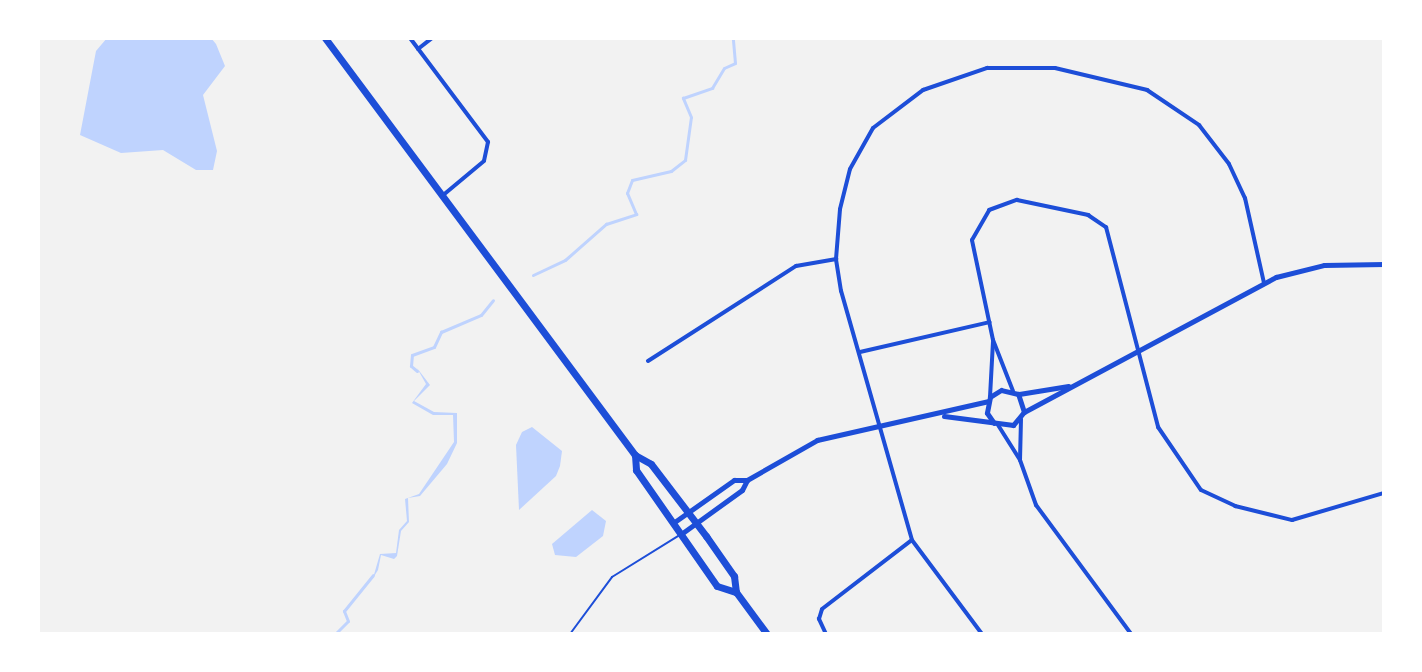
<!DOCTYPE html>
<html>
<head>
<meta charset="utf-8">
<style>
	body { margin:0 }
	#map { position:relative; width:1422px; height:672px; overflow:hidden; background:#f2f2f2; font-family:Commissioner,sans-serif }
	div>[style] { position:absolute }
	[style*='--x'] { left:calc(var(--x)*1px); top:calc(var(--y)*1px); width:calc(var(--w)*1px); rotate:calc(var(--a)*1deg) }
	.water>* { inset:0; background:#bfd3fe }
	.stream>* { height:3px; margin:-1.5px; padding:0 1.5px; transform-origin:1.5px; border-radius:1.5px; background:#bfd3fe }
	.service>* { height:2px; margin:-1px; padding:0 1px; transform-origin:1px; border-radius:1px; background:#1d4ed8 }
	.minor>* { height:4px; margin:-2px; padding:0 2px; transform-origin:2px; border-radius:2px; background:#1d4ed8 }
	.tertiary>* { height:5px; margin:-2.5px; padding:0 2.5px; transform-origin:2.5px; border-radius:2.5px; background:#1d4ed8 }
	.primary>* { height:7px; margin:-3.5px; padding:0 3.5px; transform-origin:3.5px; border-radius:3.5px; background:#1d4ed8 }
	span { translate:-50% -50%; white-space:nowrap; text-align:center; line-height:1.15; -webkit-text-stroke:6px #fff; paint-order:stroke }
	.frame { position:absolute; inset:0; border:40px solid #fff; pointer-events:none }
</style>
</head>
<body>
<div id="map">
	<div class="water">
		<div style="clip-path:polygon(107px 38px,211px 38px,216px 44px,225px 66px,203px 95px,217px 151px,213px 170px,196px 170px,163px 150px,121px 153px,80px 135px,96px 51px)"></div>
		<div style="clip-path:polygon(417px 368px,430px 385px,414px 401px,434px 412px,457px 413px,457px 443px,447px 464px,420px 496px,408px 498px,409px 522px,401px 531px,397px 556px,394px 559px,381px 555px,378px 570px,373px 578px,380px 554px,396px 553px,399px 530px,407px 521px,405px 499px,419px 494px,454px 442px,453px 415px,433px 415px,412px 403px,426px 384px)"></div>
		<div style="clip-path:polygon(532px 427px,562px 451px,560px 466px,556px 476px,519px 510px,516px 445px,522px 432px)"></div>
		<div style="clip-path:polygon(592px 510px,606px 521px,603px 536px,576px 557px,555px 555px,552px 544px)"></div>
	</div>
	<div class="stream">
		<div style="--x:533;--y:275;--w:35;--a:-25"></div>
		<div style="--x:565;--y:260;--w:55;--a:-41.3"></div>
		<div style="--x:606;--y:224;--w:32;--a:-18"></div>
		<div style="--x:636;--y:214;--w:23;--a:-113"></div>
		<div style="--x:627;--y:193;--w:14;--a:-69"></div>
		<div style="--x:632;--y:180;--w:40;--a:-13"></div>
		<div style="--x:671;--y:171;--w:18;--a:-38"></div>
		<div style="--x:685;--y:160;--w:43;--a:-82.1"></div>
		<div style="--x:691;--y:117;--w:21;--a:-113"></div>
		<div style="--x:683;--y:98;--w:31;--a:-19"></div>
		<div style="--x:712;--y:88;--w:23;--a:-59"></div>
		<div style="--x:724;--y:68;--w:12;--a:-24"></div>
		<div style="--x:735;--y:63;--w:25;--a:-95"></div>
		<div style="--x:417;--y:371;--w:8;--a:-140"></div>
		<div style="--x:411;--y:366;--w:11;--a:-85"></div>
		<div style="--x:412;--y:355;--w:23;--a:-20"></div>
		<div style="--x:434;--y:347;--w:17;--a:-65"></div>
		<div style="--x:441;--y:332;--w:43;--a:-23"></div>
		<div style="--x:481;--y:315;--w:19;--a:-51"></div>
		<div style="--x:335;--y:634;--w:18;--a:-45"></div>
		<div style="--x:348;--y:621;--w:11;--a:-112"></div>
		<div style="--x:344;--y:611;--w:46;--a:-51.1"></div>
	</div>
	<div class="service">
		<div style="--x:570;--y:634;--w:71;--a:-53.6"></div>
		<div style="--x:612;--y:577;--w:78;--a:-31.8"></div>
	</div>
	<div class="minor">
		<div style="--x:410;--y:38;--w:130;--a:53.1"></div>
		<div style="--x:488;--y:142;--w:19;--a:102"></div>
		<div style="--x:484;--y:161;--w:55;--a:140.2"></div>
		<div style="--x:418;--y:49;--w:18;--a:-38"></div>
		<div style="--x:860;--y:352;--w:133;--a:-13"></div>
		<div style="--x:648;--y:361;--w:176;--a:-32.7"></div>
		<div style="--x:796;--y:266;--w:41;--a:-9.9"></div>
		<div style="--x:1013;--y:391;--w:55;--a:-111.4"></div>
		<div style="--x:993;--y:340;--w:102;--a:-101.9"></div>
		<div style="--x:972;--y:240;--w:34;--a:-60"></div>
		<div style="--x:989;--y:210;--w:30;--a:-20"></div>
		<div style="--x:1017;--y:200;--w:73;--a:11.9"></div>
		<div style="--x:1088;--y:215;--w:22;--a:34"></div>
		<div style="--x:1106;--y:227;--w:207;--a:75.4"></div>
		<div style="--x:1158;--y:427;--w:76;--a:55.7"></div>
		<div style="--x:1201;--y:490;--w:38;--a:25"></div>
		<div style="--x:1235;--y:506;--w:59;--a:13.8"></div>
		<div style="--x:1292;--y:520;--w:96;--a:-16.4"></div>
		<div style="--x:990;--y:397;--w:55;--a:-86.9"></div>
		<div style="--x:1021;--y:419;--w:41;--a:91.4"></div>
		<div style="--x:1020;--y:460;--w:48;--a:70.4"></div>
		<div style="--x:1036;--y:505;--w:160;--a:53.6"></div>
		<div style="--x:998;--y:425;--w:41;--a:57.8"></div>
		<div style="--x:826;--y:634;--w:17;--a:-115"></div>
		<div style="--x:819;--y:619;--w:10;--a:-73"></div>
		<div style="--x:822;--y:609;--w:113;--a:-37.5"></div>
		<div style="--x:982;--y:634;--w:117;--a:-126.7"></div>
		<div style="--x:912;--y:540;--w:259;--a:-105.9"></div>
		<div style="--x:841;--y:291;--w:32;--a:-99"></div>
		<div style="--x:836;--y:259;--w:50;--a:-85.4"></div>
		<div style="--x:840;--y:209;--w:41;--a:-76"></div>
		<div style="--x:850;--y:169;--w:47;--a:-60.7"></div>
		<div style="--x:873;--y:128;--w:63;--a:-37.2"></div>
		<div style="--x:923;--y:90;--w:68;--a:-19"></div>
		<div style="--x:987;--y:68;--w:68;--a:0"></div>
		<div style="--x:1055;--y:68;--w:95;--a:13.4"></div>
		<div style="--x:1147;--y:90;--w:63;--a:33.9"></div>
		<div style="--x:1199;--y:125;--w:49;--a:52.4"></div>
		<div style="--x:1229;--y:164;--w:38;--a:65"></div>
		<div style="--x:1245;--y:198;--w:87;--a:77.4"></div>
	</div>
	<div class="tertiary">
		<div style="--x:1019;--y:394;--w:50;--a:-9.3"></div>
		<div style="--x:1024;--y:412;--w:286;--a:-28.2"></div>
		<div style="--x:1276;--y:277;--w:49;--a:-14"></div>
		<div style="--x:1324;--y:265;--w:60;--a:-1"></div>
		<div style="--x:944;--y:416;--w:70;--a:7.4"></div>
		<div style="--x:1013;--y:425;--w:17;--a:-50"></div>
		<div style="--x:1024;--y:412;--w:19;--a:-108"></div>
		<div style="--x:1018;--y:394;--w:17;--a:-167"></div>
		<div style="--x:1001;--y:390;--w:13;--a:148"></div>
		<div style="--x:990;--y:397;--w:16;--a:101"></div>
		<div style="--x:987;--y:413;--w:12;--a:55"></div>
		<div style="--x:673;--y:523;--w:75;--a:-35.2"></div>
		<div style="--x:734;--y:480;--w:13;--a:0"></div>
		<div style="--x:681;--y:534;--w:75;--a:-35.8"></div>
		<div style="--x:742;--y:490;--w:11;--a:-63"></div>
		<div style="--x:747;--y:480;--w:81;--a:-29.7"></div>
		<div style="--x:817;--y:440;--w:175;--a:-12.8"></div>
	</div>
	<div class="primary">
		<div style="--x:325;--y:38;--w:520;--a:53.37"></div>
		<div style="--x:635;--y:455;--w:18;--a:29"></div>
		<div style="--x:651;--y:464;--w:91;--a:52.6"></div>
		<div style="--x:706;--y:536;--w:49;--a:55"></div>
		<div style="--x:734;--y:576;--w:16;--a:83"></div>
		<div style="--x:736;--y:592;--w:52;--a:53.6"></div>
		<div style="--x:635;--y:455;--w:15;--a:86"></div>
		<div style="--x:636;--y:470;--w:141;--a:55.1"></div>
		<div style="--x:717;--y:586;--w:20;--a:18"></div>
	</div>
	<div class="frame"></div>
</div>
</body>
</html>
